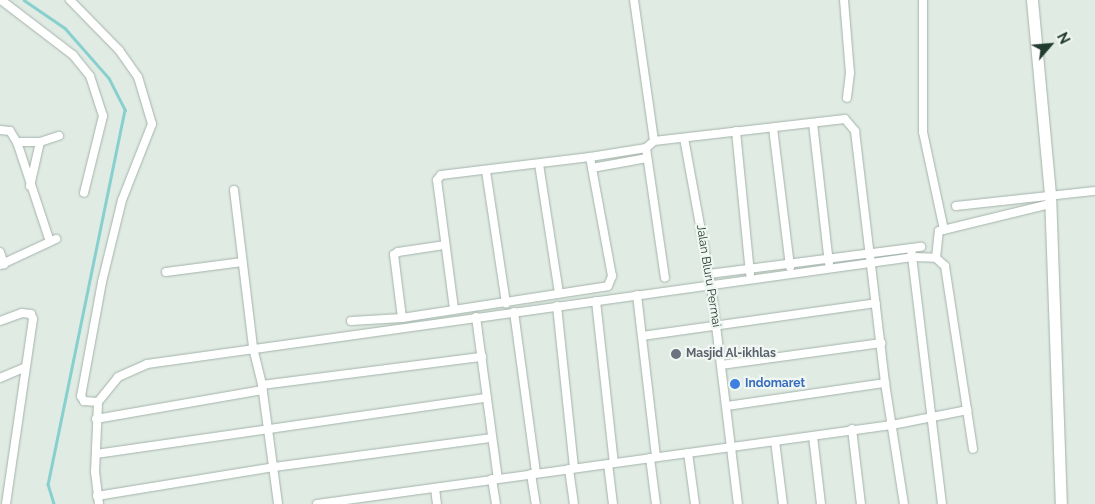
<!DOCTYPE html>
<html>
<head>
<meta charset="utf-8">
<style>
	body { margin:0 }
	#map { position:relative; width:1095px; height:504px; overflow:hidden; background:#e0ebe4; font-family:Raleway,sans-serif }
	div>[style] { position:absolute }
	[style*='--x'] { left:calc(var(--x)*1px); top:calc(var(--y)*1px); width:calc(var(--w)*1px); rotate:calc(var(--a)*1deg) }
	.stream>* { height:2.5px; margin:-1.25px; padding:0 1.25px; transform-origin:1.25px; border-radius:1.25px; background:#87d0ce }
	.roads { filter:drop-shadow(0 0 1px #a3b3aa) drop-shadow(0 0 1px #a3b3aa) }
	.street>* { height:8px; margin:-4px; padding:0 4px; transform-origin:4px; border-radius:4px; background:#fff }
	.secondary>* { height:11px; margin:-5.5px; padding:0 5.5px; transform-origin:5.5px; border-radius:5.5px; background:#fff }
	.dots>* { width:14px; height:14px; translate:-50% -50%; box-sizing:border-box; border:2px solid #f0f7f2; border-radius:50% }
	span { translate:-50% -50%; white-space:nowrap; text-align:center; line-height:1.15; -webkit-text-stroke:4.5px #f0f7f2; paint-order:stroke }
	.street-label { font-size:12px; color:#213b2f }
	.worship-label { font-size:12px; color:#5b616d; font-weight:700 }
	.left { translate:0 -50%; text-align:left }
	.shop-label { font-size:12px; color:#366cbe; font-weight:700 }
	.north { position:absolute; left:1025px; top:20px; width:50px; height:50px; -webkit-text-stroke:4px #f0f7f2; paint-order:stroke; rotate:63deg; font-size:14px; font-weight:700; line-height:20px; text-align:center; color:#213b2f }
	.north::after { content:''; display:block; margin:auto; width:18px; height:22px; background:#213b2f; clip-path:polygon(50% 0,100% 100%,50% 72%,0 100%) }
</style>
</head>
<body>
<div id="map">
	<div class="stream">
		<div style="--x:24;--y:0;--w:50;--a:34.3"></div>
		<div style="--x:65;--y:28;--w:67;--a:48.7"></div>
		<div style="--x:109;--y:78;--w:36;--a:63"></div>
		<div style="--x:125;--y:110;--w:382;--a:101.6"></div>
		<div style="--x:48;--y:484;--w:21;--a:73"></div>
	</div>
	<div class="roads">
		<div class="street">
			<div style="--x:1;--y:0;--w:91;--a:37.4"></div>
			<div style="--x:73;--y:55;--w:27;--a:51"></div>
			<div style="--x:90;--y:76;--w:42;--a:72"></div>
			<div style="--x:103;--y:116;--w:79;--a:103.9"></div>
			<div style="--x:70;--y:0;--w:70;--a:45.6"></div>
			<div style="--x:119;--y:50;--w:33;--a:55"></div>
			<div style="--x:138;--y:77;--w:49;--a:73.4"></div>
			<div style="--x:152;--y:124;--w:82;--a:111.5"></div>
			<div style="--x:122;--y:200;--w:84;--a:103.7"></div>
			<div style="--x:102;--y:282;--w:116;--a:100.4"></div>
			<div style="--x:81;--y:396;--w:6;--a:59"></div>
			<div style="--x:84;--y:401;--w:14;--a:4"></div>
			<div style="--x:634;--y:0;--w:142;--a:81.9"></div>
			<div style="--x:844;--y:0;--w:73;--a:85.3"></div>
			<div style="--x:850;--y:73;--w:25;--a:97"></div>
			<div style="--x:923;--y:0;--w:132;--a:90"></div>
			<div style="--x:923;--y:132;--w:100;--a:77.9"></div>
			<div style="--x:813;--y:123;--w:141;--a:83.5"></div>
			<div style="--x:773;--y:128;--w:140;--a:83"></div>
			<div style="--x:0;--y:130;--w:10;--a:6"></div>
			<div style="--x:10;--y:131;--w:13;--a:58"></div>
			<div style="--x:17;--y:142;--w:105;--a:71.7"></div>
			<div style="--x:736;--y:131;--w:143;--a:84.4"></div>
			<div style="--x:684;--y:138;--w:149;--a:79.6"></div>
			<div style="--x:711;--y:285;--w:221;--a:83"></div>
			<div style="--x:17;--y:142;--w:23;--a:0"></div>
			<div style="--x:40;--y:142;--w:20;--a:-18"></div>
			<div style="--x:646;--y:148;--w:131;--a:81.7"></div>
			<div style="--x:539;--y:164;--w:131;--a:81.2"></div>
			<div style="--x:592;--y:168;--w:56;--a:-10.3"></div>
			<div style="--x:486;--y:171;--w:134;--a:81.4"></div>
			<div style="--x:30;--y:186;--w:45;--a:-77.2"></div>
			<div style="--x:234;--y:190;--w:159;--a:83.1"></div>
			<div style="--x:253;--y:348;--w:38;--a:76"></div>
			<div style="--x:262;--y:385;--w:120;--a:82.3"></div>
			<div style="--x:956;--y:206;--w:140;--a:-6.2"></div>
			<div style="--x:911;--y:248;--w:258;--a:83.1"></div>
			<div style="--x:0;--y:252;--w:13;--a:72"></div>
			<div style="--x:936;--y:258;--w:27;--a:-84"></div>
			<div style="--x:939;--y:231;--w:114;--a:-13.7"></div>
			<div style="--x:0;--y:265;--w:62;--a:-24.9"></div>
			<div style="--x:166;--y:272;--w:77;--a:-7.5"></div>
			<div style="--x:709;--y:274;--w:214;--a:-7.3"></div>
			<div style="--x:637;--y:295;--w:163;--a:83.3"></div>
			<div style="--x:596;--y:301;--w:163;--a:83.7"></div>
			<div style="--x:557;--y:306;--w:163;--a:84"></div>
			<div style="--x:454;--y:309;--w:130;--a:-97.5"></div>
			<div style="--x:437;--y:180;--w:6;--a:-51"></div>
			<div style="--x:441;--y:175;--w:150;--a:-6.9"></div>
			<div style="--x:590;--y:157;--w:57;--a:-9.1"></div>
			<div style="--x:646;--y:148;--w:11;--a:-41"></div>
			<div style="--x:654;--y:141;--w:192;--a:-6.6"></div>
			<div style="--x:845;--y:119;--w:16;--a:50"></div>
			<div style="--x:855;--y:131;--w:254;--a:83.2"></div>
			<div style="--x:885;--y:383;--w:122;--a:81.1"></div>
			<div style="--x:514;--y:312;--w:162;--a:82.2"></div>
			<div style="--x:476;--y:317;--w:163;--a:82.3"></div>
			<div style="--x:402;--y:318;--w:64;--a:-97.2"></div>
			<div style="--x:394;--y:255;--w:5;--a:-37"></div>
			<div style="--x:398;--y:252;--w:48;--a:-8.5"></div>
			<div style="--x:0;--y:321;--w:23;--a:-20"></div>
			<div style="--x:22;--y:313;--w:9;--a:6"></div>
			<div style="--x:31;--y:314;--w:5;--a:68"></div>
			<div style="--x:33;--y:319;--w:187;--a:98.3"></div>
			<div style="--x:351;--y:321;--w:51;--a:-3.4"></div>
			<div style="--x:402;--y:318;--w:208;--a:-8.8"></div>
			<div style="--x:608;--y:286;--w:11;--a:-68"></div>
			<div style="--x:612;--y:276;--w:121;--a:-100.5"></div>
			<div style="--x:642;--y:336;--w:236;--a:-8"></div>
			<div style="--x:721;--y:365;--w:162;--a:-7.8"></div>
			<div style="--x:0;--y:378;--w:26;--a:-23"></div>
			<div style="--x:262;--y:385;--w:222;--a:-7.3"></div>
			<div style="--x:727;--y:406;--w:160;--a:-8.3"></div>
			<div style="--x:96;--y:419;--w:169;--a:-9.9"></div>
			<div style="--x:852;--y:429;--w:76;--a:83.2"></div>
			<div style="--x:813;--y:436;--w:68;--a:83.3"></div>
			<div style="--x:775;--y:441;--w:64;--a:82.8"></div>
			<div style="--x:688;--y:453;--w:51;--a:82.2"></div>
			<div style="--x:96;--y:454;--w:395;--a:-8.2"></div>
			<div style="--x:650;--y:458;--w:46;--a:82.6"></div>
			<div style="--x:608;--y:464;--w:40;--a:82.9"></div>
			<div style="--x:569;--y:469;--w:35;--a:82"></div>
			<div style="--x:531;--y:474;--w:30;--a:81"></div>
			<div style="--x:492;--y:479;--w:25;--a:81"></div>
			<div style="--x:435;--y:488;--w:16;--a:83"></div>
			<div style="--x:97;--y:496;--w:179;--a:-9.3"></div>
			<div style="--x:274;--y:467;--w:220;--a:-7.6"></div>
			<div style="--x:99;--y:504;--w:32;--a:-97"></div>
			<div style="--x:95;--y:472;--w:70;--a:-87.5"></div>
			<div style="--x:98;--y:402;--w:32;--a:-51"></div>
			<div style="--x:118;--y:377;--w:32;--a:-24"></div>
			<div style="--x:147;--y:364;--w:773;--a:-7.95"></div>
			<div style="--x:913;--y:257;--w:23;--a:2"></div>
			<div style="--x:936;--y:258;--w:12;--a:42"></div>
			<div style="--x:945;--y:266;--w:185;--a:81.3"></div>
			<div style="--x:317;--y:504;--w:580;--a:-7.82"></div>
			<div style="--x:892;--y:425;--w:77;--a:-11.2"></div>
		</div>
		<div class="secondary">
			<div style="--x:1032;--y:0;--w:194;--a:84.7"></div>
			<div style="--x:1050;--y:193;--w:311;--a:88"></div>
		</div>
	</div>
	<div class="dots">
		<div style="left:676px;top:354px;background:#6b7280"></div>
		<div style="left:735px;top:384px;background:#3f7fe0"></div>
	</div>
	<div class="street-label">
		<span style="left:708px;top:276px;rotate:81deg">Jalan Bluru Permai</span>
	</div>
	<div class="worship-label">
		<span class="left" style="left:686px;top:354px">Masjid Al-ikhlas</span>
	</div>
	<div class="shop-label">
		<span class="left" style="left:745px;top:384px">Indomaret</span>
	</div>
	<div class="north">N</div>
</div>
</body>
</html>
